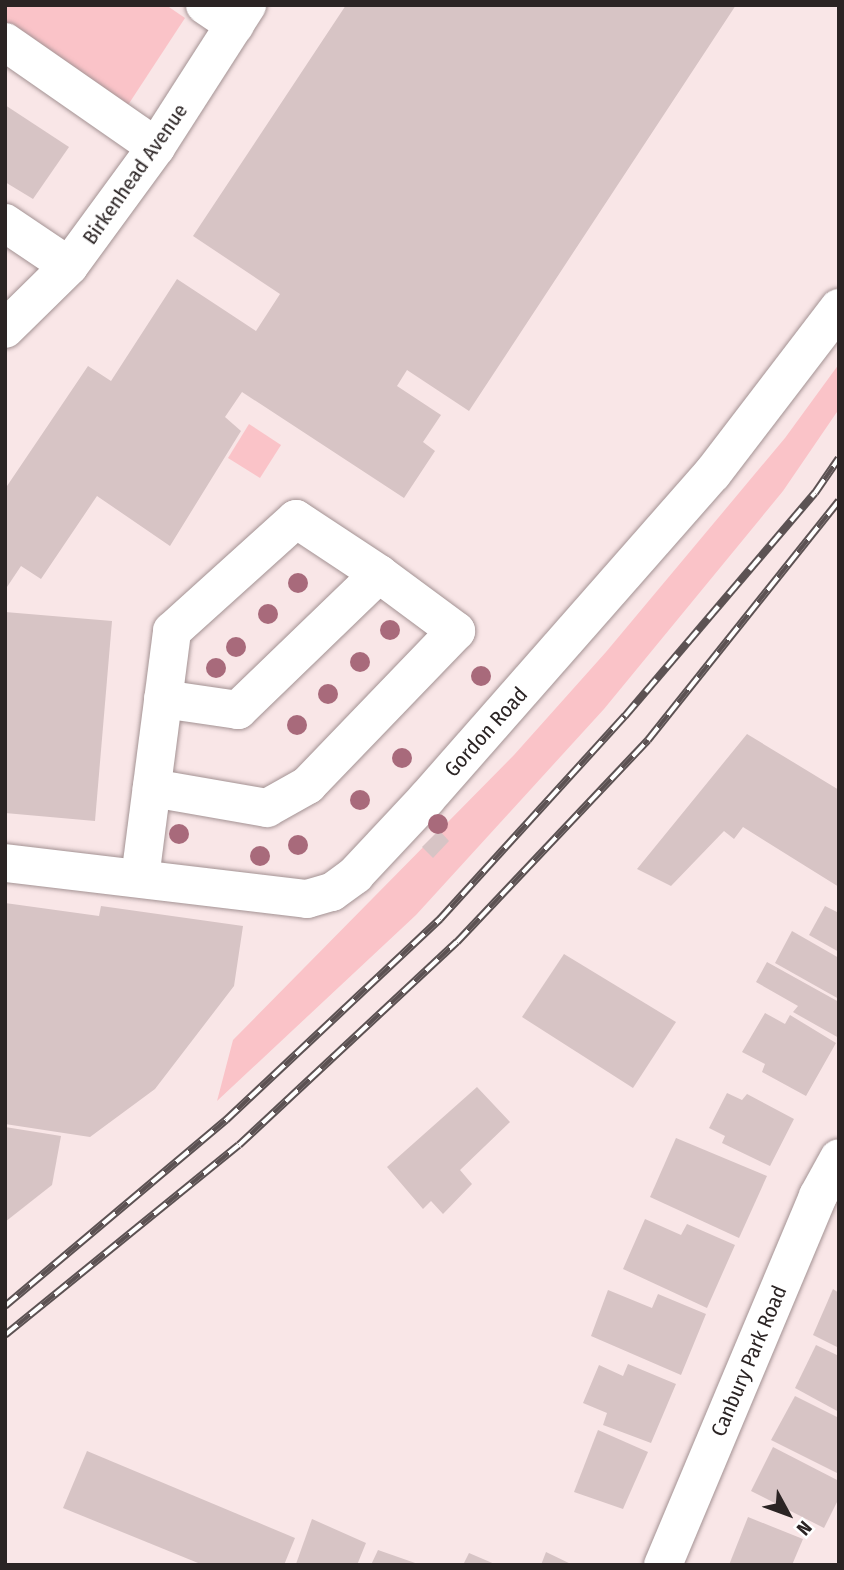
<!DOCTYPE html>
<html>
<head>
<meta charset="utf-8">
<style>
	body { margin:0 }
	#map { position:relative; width:844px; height:1570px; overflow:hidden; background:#f9e6e7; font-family:"Fira Sans Condensed",sans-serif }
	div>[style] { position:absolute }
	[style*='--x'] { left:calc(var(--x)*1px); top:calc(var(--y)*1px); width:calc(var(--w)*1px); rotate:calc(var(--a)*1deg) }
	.green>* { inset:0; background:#fac3c8 }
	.building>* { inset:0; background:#d7c4c5 }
	.roads { filter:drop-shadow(0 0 2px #a39293) drop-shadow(0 0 2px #a39293) }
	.minor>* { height:38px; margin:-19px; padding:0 19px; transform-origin:19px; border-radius:19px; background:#fff }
	.rail>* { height:8px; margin-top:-4px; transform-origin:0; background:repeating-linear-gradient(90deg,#fff 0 16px,#5c5253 0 32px); box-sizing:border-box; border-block:2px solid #5c5253 }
	.trees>* { width:20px; height:20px; margin:-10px; border-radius:50%; background:#a86a7b }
	span { translate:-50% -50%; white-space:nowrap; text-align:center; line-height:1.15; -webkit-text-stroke:6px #fff; paint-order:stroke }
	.street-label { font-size:21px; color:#2b2424 }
	.frame { position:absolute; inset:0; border:7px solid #2b2424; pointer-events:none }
	.north { position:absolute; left:753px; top:1479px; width:70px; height:70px; -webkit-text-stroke:5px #fff; paint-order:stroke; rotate:131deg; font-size:19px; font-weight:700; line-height:28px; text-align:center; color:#2b2424 }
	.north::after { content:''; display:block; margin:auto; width:24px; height:32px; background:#2b2424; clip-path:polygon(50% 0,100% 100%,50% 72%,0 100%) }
</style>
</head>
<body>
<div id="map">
	<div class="green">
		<div style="clip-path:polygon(5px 5px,166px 5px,185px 18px,128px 105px,5px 23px)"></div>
		<div style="clip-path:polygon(839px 364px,839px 409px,783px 491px,604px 709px,416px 915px,217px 1101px,233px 1040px,514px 755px,606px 652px,785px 438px)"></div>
		<div style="clip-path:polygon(249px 424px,281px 445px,260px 478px,228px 458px)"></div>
	</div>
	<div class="building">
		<div style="clip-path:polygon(346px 5px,736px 5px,469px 411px,407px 370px,397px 386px,441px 415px,423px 442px,435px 451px,404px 498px,242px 392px,225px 417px,241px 431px,170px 546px,97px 496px,41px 579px,21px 566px,7px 587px,5px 489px,88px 366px,111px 381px,177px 279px,256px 331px,280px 294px,193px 236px)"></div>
		<div style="clip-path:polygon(5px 105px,69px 147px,33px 199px,5px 182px)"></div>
		<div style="clip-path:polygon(5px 612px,112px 621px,95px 821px,5px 813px)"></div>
		<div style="clip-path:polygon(747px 734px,839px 790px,839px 887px,743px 827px,734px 839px,724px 831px,671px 886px,637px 869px)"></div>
		<div style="clip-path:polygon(439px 830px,449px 841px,433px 858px,422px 847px)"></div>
		<div style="clip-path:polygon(5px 903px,99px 916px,101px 906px,243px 926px,234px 986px,155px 1089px,90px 1137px,5px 1124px)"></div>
		<div style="clip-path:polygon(825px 906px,839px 913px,839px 952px,809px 935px)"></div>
		<div style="clip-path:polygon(792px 931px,839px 958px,839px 999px,775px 963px)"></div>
		<div style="clip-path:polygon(564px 954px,676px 1022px,633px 1088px,522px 1017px)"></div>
		<div style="clip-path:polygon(767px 962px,839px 1002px,839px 1038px,793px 1012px,798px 1006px,756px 982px)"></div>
		<div style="clip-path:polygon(765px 1013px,785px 1024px,790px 1015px,836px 1043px,806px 1096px,762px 1072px,765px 1064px,742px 1052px)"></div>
		<div style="clip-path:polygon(477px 1087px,510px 1122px,460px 1170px,472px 1184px,443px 1214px,431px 1201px,423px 1209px,387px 1167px)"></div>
		<div style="clip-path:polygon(727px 1093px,742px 1100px,747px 1094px,794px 1119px,770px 1166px,722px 1143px,725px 1136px,709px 1128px)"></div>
		<div style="clip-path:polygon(5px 1127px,61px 1136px,52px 1185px,5px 1222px)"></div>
		<div style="clip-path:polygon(676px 1138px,767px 1176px,739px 1238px,650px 1197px)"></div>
		<div style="clip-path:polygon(645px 1219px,681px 1235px,687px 1224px,735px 1245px,707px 1308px,623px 1269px)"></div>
		<div style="clip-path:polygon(833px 1289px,839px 1293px,839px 1348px,813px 1335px)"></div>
		<div style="clip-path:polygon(608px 1290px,652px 1308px,658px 1294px,706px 1314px,681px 1375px,591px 1336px)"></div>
		<div style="clip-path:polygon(816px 1345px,839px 1356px,839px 1412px,795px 1388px)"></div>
		<div style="clip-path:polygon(628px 1364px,676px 1384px,651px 1443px,603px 1425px,607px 1413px,583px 1403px,599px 1365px,623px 1376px)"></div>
		<div style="clip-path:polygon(795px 1396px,839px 1418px,839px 1474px,771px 1440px)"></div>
		<div style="clip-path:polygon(598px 1430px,648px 1452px,623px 1509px,574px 1492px)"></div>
		<div style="clip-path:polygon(773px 1447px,839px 1481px,839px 1498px,824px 1528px,751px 1491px)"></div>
		<div style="clip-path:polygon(87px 1451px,295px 1538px,284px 1565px,203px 1565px,63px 1508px)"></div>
		<div style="clip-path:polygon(748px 1517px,803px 1539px,792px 1565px,729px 1565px)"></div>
		<div style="clip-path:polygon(312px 1519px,366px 1543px,357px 1565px,296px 1564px)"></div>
		<div style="clip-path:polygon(378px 1550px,418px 1564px,418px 1565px,371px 1565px)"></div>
		<div style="clip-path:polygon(546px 1552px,573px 1565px,541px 1565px)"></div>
		<div style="clip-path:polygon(469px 1553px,497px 1565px,463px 1565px)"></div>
	</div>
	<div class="roads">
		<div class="minor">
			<div style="--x:205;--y:5;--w:36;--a:34"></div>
			<div style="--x:5;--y:42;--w:184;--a:34.8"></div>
			<div style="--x:5;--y:223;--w:77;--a:33.9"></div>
			<div style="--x:5;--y:329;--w:90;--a:-44.5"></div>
			<div style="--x:69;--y:266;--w:147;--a:-53.8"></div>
			<div style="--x:156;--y:147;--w:169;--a:-57.3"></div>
			<div style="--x:163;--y:699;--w:76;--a:8.3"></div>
			<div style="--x:238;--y:710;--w:196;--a:-44"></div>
			<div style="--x:5;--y:863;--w:304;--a:6.8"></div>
			<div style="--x:307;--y:899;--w:26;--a:-16"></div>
			<div style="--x:332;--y:892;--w:29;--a:-36"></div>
			<div style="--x:355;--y:875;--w:105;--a:-46.9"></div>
			<div style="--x:427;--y:798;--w:432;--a:-48.7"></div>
			<div style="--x:712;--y:474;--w:209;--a:-52.6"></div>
			<div style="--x:140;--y:878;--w:249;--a:-82.6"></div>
			<div style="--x:172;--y:631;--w:167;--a:-42.1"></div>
			<div style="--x:296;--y:519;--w:100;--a:33.5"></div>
			<div style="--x:379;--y:574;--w:96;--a:36.5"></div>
			<div style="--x:456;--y:631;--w:214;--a:133.9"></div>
			<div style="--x:308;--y:785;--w:47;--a:150.7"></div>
			<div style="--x:267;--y:808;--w:117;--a:-170.1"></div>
			<div style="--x:663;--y:1565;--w:400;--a:-67.2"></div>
			<div style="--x:818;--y:1196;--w:43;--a:-61.1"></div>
		</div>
	</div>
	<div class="rail">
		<div style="--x:5;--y:1306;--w:289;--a:-40.1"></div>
		<div style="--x:226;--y:1120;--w:294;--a:-43.2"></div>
		<div style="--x:440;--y:919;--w:275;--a:-47.7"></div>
		<div style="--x:625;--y:716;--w:293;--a:-49.6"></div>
		<div style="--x:815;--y:493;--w:42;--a:-55.6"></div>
		<div style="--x:5;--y:1335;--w:301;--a:-39.1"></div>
		<div style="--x:239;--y:1145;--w:298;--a:-43"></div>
		<div style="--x:457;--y:942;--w:278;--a:-46.6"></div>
		<div style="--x:648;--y:740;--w:306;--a:-51.4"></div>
	</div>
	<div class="trees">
		<div style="left:298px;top:583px"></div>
		<div style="left:268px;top:614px"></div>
		<div style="left:390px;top:630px"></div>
		<div style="left:236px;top:647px"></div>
		<div style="left:360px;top:662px"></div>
		<div style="left:216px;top:668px"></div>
		<div style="left:481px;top:676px"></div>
		<div style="left:328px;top:694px"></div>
		<div style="left:297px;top:725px"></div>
		<div style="left:402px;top:758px"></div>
		<div style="left:360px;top:800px"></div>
		<div style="left:438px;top:824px"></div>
		<div style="left:179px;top:834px"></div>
		<div style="left:298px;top:845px"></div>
		<div style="left:260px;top:856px"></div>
	</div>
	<div class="street-label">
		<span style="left:135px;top:174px;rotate:-55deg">Birkenhead Avenue</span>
		<span style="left:486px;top:732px;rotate:-48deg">Gordon Road</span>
		<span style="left:749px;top:1361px;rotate:-67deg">Canbury Park Road</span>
	</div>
	<div class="frame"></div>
	<div class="north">N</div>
</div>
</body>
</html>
